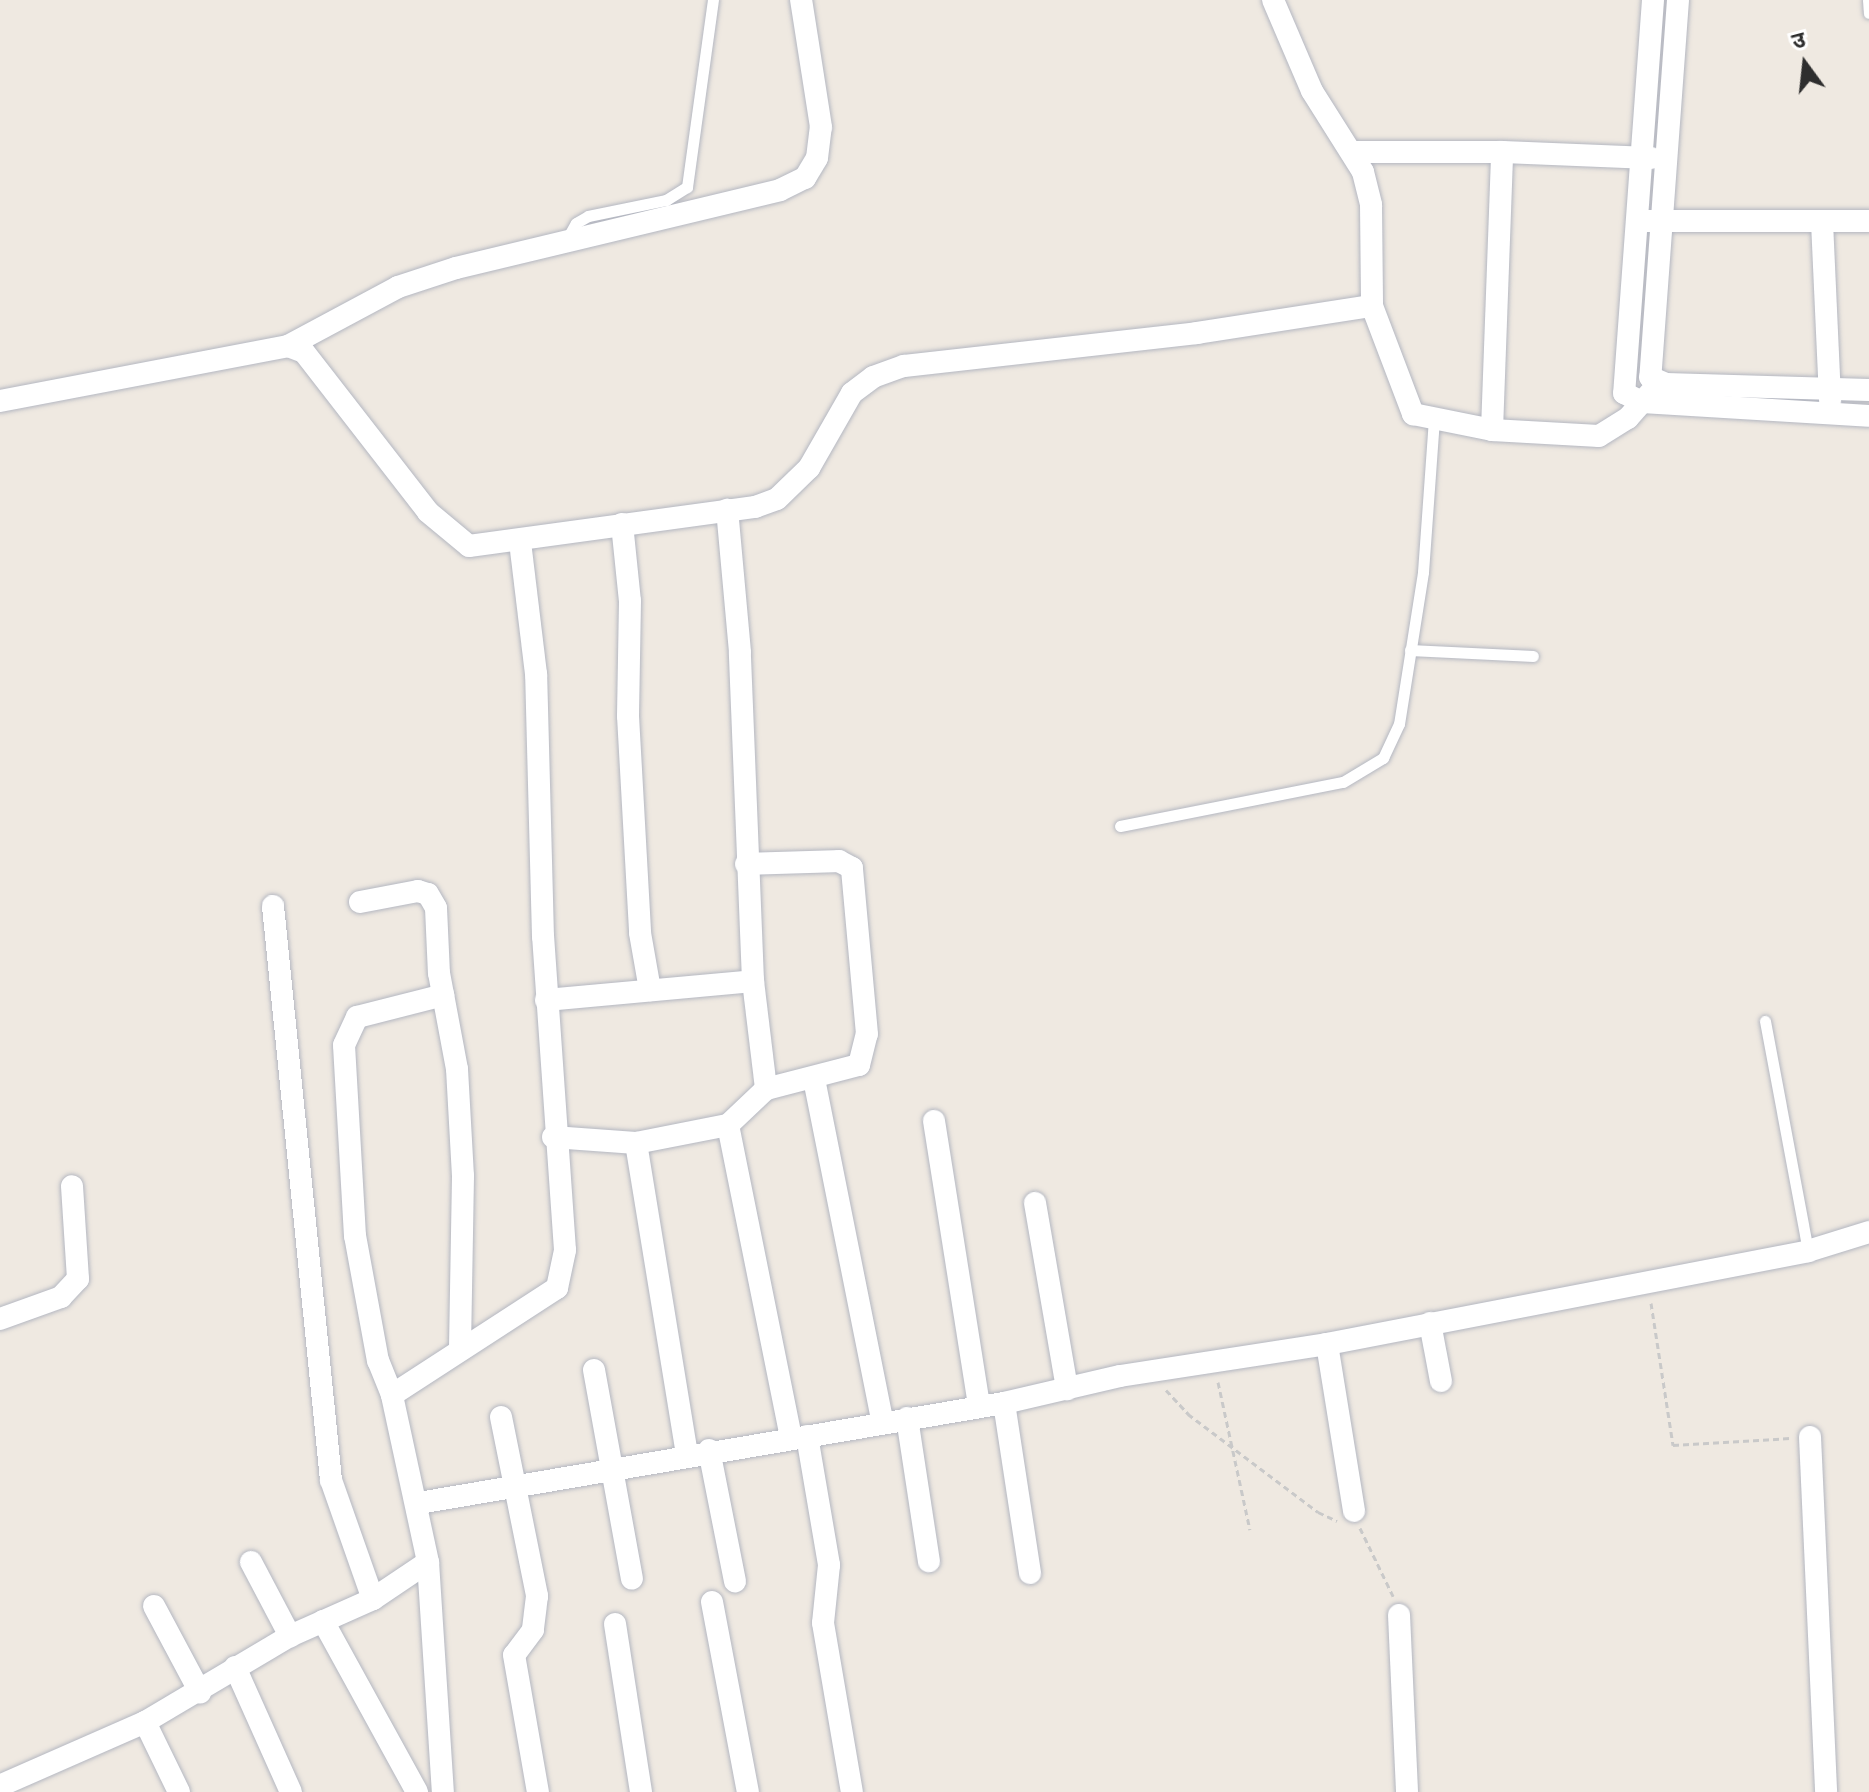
<!DOCTYPE html>
<html>
<head>
<meta charset="utf-8">
<style>
	body { margin:0 }
	#map { position:relative; width:1869px; height:1792px; overflow:hidden; background:#efe9e1; font-family:"Roboto Condensed","Noto Sans Devanagari",sans-serif }
	div>[style] { position:absolute }
	[style*='--x'] { left:calc(var(--x)*1px); top:calc(var(--y)*1px); width:calc(var(--w)*1px); rotate:calc(var(--a)*1deg) }
	.path>* { height:3px; margin-top:-1.5px; transform-origin:0; background:repeating-linear-gradient(90deg,#c9c9c9 0 6px,transparent 0 10px) }
	.roads { filter:drop-shadow(0 0 2px #b4b7c1) drop-shadow(0 0 2px #b4b7c1) }
	.lane>* { height:11px; margin:-5.5px; padding:0 5.5px; transform-origin:5.5px; border-radius:5.5px; background:#fff }
	.street>* { height:22px; margin:-11px; padding:0 11px; transform-origin:11px; border-radius:11px; background:#fff }
	span { translate:-50% -50%; white-space:nowrap; text-align:center; line-height:1.15; -webkit-text-stroke:6px #fff; paint-order:stroke }
	.north { position:absolute; left:1765px; top:24px; width:80px; height:80px; -webkit-text-stroke:6px #fff; paint-order:stroke; rotate:345deg; font-size:22px; font-weight:700; line-height:32px; text-align:center; color:#2e2e2e }
	.north::after { content:''; display:block; margin:auto; width:28px; height:36px; background:#2e2e2e; clip-path:polygon(50% 0,100% 100%,50% 72%,0 100%) }
</style>
</head>
<body>
<div id="map">
	<div class="path">
		<div style="--x:1651;--y:1303;--w:144;--a:81.2"></div>
		<div style="--x:1673;--y:1445;--w:117;--a:-3.4"></div>
		<div style="--x:1218;--y:1382;--w:151;--a:77.8"></div>
		<div style="--x:1166;--y:1390;--w:33;--a:47"></div>
		<div style="--x:1188;--y:1414;--w:163;--a:37"></div>
		<div style="--x:1318;--y:1512;--w:21;--a:25"></div>
		<div style="--x:1360;--y:1528;--w:76;--a:64.1"></div>
	</div>
	<div class="roads">
		<div class="lane">
			<div style="--x:1868;--y:0;--w:13;--a:86"></div>
			<div style="--x:567;--y:239;--w:18;--a:-61"></div>
			<div style="--x:576;--y:223;--w:14;--a:-30"></div>
			<div style="--x:588;--y:216;--w:80;--a:-11.6"></div>
			<div style="--x:666;--y:200;--w:25;--a:-32"></div>
			<div style="--x:687;--y:187;--w:189;--a:-82.1"></div>
			<div style="--x:1410;--y:650;--w:123;--a:2.8"></div>
			<div style="--x:1120;--y:826;--w:227;--a:-11.2"></div>
			<div style="--x:1343;--y:782;--w:47;--a:-31"></div>
			<div style="--x:1383;--y:758;--w:38;--a:-65"></div>
			<div style="--x:1399;--y:724;--w:154;--a:-81"></div>
			<div style="--x:1423;--y:572;--w:154;--a:-85.9"></div>
			<div style="--x:1765;--y:1021;--w:234;--a:79.4"></div>
		</div>
		<div class="street">
			<div style="--x:1273;--y:0;--w:99;--a:66.8"></div>
			<div style="--x:1312;--y:91;--w:96;--a:57.8"></div>
			<div style="--x:1363;--y:172;--w:34;--a:76"></div>
			<div style="--x:1371;--y:205;--w:101;--a:89.4"></div>
			<div style="--x:1653;--y:0;--w:394;--a:94.2"></div>
			<div style="--x:1624;--y:393;--w:20;--a:27"></div>
			<div style="--x:1642;--y:402;--w:227;--a:3.5"></div>
			<div style="--x:1678;--y:0;--w:378;--a:94.2"></div>
			<div style="--x:1650;--y:377;--w:17;--a:24"></div>
			<div style="--x:1666;--y:384;--w:203;--a:1.7"></div>
			<div style="--x:1354;--y:152;--w:148;--a:0"></div>
			<div style="--x:1644;--y:221;--w:225;--a:0"></div>
			<div style="--x:1822;--y:222;--w:179;--a:87.4"></div>
			<div style="--x:288;--y:346;--w:125;--a:-28.2"></div>
			<div style="--x:398;--y:287;--w:61;--a:-18.1"></div>
			<div style="--x:456;--y:268;--w:333;--a:-13.5"></div>
			<div style="--x:780;--y:190;--w:28;--a:-26"></div>
			<div style="--x:805;--y:178;--w:23;--a:-59"></div>
			<div style="--x:817;--y:158;--w:31;--a:-83"></div>
			<div style="--x:821;--y:127;--w:129;--a:-98.9"></div>
			<div style="--x:0;--y:401;--w:293;--a:-10.8"></div>
			<div style="--x:288;--y:346;--w:17;--a:21"></div>
			<div style="--x:304;--y:352;--w:202;--a:52.2"></div>
			<div style="--x:428;--y:512;--w:53;--a:39.7"></div>
			<div style="--x:469;--y:546;--w:289;--a:-7.8"></div>
			<div style="--x:755;--y:507;--w:23;--a:-20"></div>
			<div style="--x:777;--y:499;--w:45;--a:-44.1"></div>
			<div style="--x:809;--y:468;--w:86;--a:-60.2"></div>
			<div style="--x:852;--y:393;--w:26;--a:-37"></div>
			<div style="--x:873;--y:377;--w:33;--a:-20"></div>
			<div style="--x:904;--y:366;--w:295;--a:-6.4"></div>
			<div style="--x:1197;--y:333;--w:177;--a:-8.8"></div>
			<div style="--x:1372;--y:306;--w:116;--a:69.2"></div>
			<div style="--x:1413;--y:414;--w:81;--a:11.4"></div>
			<div style="--x:1492;--y:430;--w:107;--a:3.2"></div>
			<div style="--x:1599;--y:436;--w:34;--a:-32"></div>
			<div style="--x:1628;--y:418;--w:47;--a:-48.5"></div>
			<div style="--x:1492;--y:430;--w:278;--a:-87.9"></div>
			<div style="--x:1502;--y:152;--w:149;--a:2.3"></div>
			<div style="--x:622;--y:524;--w:77;--a:84.1"></div>
			<div style="--x:630;--y:601;--w:115;--a:91"></div>
			<div style="--x:628;--y:716;--w:217;--a:86.8"></div>
			<div style="--x:640;--y:933;--w:58;--a:80"></div>
			<div style="--x:360;--y:902;--w:59;--a:-10.7"></div>
			<div style="--x:418;--y:891;--w:10;--a:17"></div>
			<div style="--x:428;--y:894;--w:16;--a:60"></div>
			<div style="--x:436;--y:908;--w:65;--a:87.4"></div>
			<div style="--x:439;--y:973;--w:98;--a:79.4"></div>
			<div style="--x:457;--y:1069;--w:107;--a:86.8"></div>
			<div style="--x:463;--y:1176;--w:174;--a:91"></div>
			<div style="--x:273;--y:906;--w:577;--a:84.23"></div>
			<div style="--x:331;--y:1480;--w:126;--a:70.6"></div>
			<div style="--x:753;--y:981;--w:109;--a:83.1"></div>
			<div style="--x:546;--y:1000;--w:208;--a:-5.2"></div>
			<div style="--x:753;--y:981;--w:329;--a:-92.3"></div>
			<div style="--x:740;--y:652;--w:143;--a:-95.2"></div>
			<div style="--x:814;--y:1079;--w:351;--a:78.7"></div>
			<div style="--x:934;--y:1121;--w:288;--a:81"></div>
			<div style="--x:728;--y:1125;--w:319;--a:78.6"></div>
			<div style="--x:553;--y:1137;--w:83;--a:4.1"></div>
			<div style="--x:636;--y:1143;--w:94;--a:-11.1"></div>
			<div style="--x:728;--y:1125;--w:52;--a:-43.5"></div>
			<div style="--x:766;--y:1089;--w:96;--a:-14.5"></div>
			<div style="--x:859;--y:1065;--w:32;--a:-76"></div>
			<div style="--x:867;--y:1034;--w:167;--a:-95.2"></div>
			<div style="--x:852;--y:868;--w:15;--a:-152"></div>
			<div style="--x:839;--y:861;--w:93;--a:178.2"></div>
			<div style="--x:636;--y:1143;--w:315;--a:80.7"></div>
			<div style="--x:1035;--y:1203;--w:189;--a:80.2"></div>
			<div style="--x:0;--y:1319;--w:65;--a:-19.8"></div>
			<div style="--x:61;--y:1297;--w:25;--a:-47"></div>
			<div style="--x:78;--y:1279;--w:93;--a:-93.7"></div>
			<div style="--x:1430;--y:1323;--w:59;--a:79.3"></div>
			<div style="--x:1327;--y:1344;--w:169;--a:80.8"></div>
			<div style="--x:594;--y:1370;--w:212;--a:79.7"></div>
			<div style="--x:392;--y:1395;--w:37;--a:-112"></div>
			<div style="--x:378;--y:1361;--w:127;--a:-100.4"></div>
			<div style="--x:355;--y:1236;--w:191;--a:-93.3"></div>
			<div style="--x:344;--y:1045;--w:31;--a:-65"></div>
			<div style="--x:357;--y:1017;--w:89;--a:-14.3"></div>
			<div style="--x:1004;--y:1403;--w:172;--a:81.3"></div>
			<div style="--x:501;--y:1417;--w:183;--a:78.6"></div>
			<div style="--x:537;--y:1596;--w:34;--a:97"></div>
			<div style="--x:533;--y:1630;--w:31;--a:127"></div>
			<div style="--x:514;--y:1655;--w:139;--a:80.1"></div>
			<div style="--x:907;--y:1418;--w:145;--a:81.3"></div>
			<div style="--x:807;--y:1436;--w:131;--a:80.3"></div>
			<div style="--x:829;--y:1565;--w:58;--a:95.9"></div>
			<div style="--x:823;--y:1623;--w:171;--a:80.3"></div>
			<div style="--x:1810;--y:1437;--w:355;--a:87.4"></div>
			<div style="--x:709;--y:1450;--w:134;--a:78.8"></div>
			<div style="--x:419;--y:1503;--w:593;--a:-9.7"></div>
			<div style="--x:1004;--y:1403;--w:119;--a:-13.1"></div>
			<div style="--x:1120;--y:1376;--w:209;--a:-8.8"></div>
			<div style="--x:1327;--y:1344;--w:490;--a:-10.9"></div>
			<div style="--x:1808;--y:1251;--w:64;--a:-17.3"></div>
			<div style="--x:251;--y:1562;--w:84;--a:62.2"></div>
			<div style="--x:428;--y:1562;--w:230;--a:86.3"></div>
			<div style="--x:712;--y:1602;--w:193;--a:79.3"></div>
			<div style="--x:154;--y:1606;--w:98;--a:61.9"></div>
			<div style="--x:1399;--y:1615;--w:177;--a:87.4"></div>
			<div style="--x:323;--y:1621;--w:195;--a:61.2"></div>
			<div style="--x:615;--y:1624;--w:170;--a:81.2"></div>
			<div style="--x:235;--y:1667;--w:137;--a:65.9"></div>
			<div style="--x:145;--y:1722;--w:78;--a:64.1"></div>
			<div style="--x:4;--y:1784;--w:154;--a:-23.7"></div>
			<div style="--x:145;--y:1722;--w:169;--a:-30.7"></div>
			<div style="--x:290;--y:1636;--w:91;--a:-24"></div>
			<div style="--x:373;--y:1599;--w:66;--a:-33.9"></div>
			<div style="--x:428;--y:1562;--w:171;--a:-102.2"></div>
			<div style="--x:392;--y:1395;--w:197;--a:-33"></div>
			<div style="--x:557;--y:1288;--w:39;--a:-78"></div>
			<div style="--x:565;--y:1250;--w:314;--a:-94"></div>
			<div style="--x:543;--y:937;--w:263;--a:-91.5"></div>
			<div style="--x:536;--y:674;--w:134;--a:-96.9"></div>
		</div>
	</div>
	<div class="north">उ</div>
</div>
</body>
</html>
